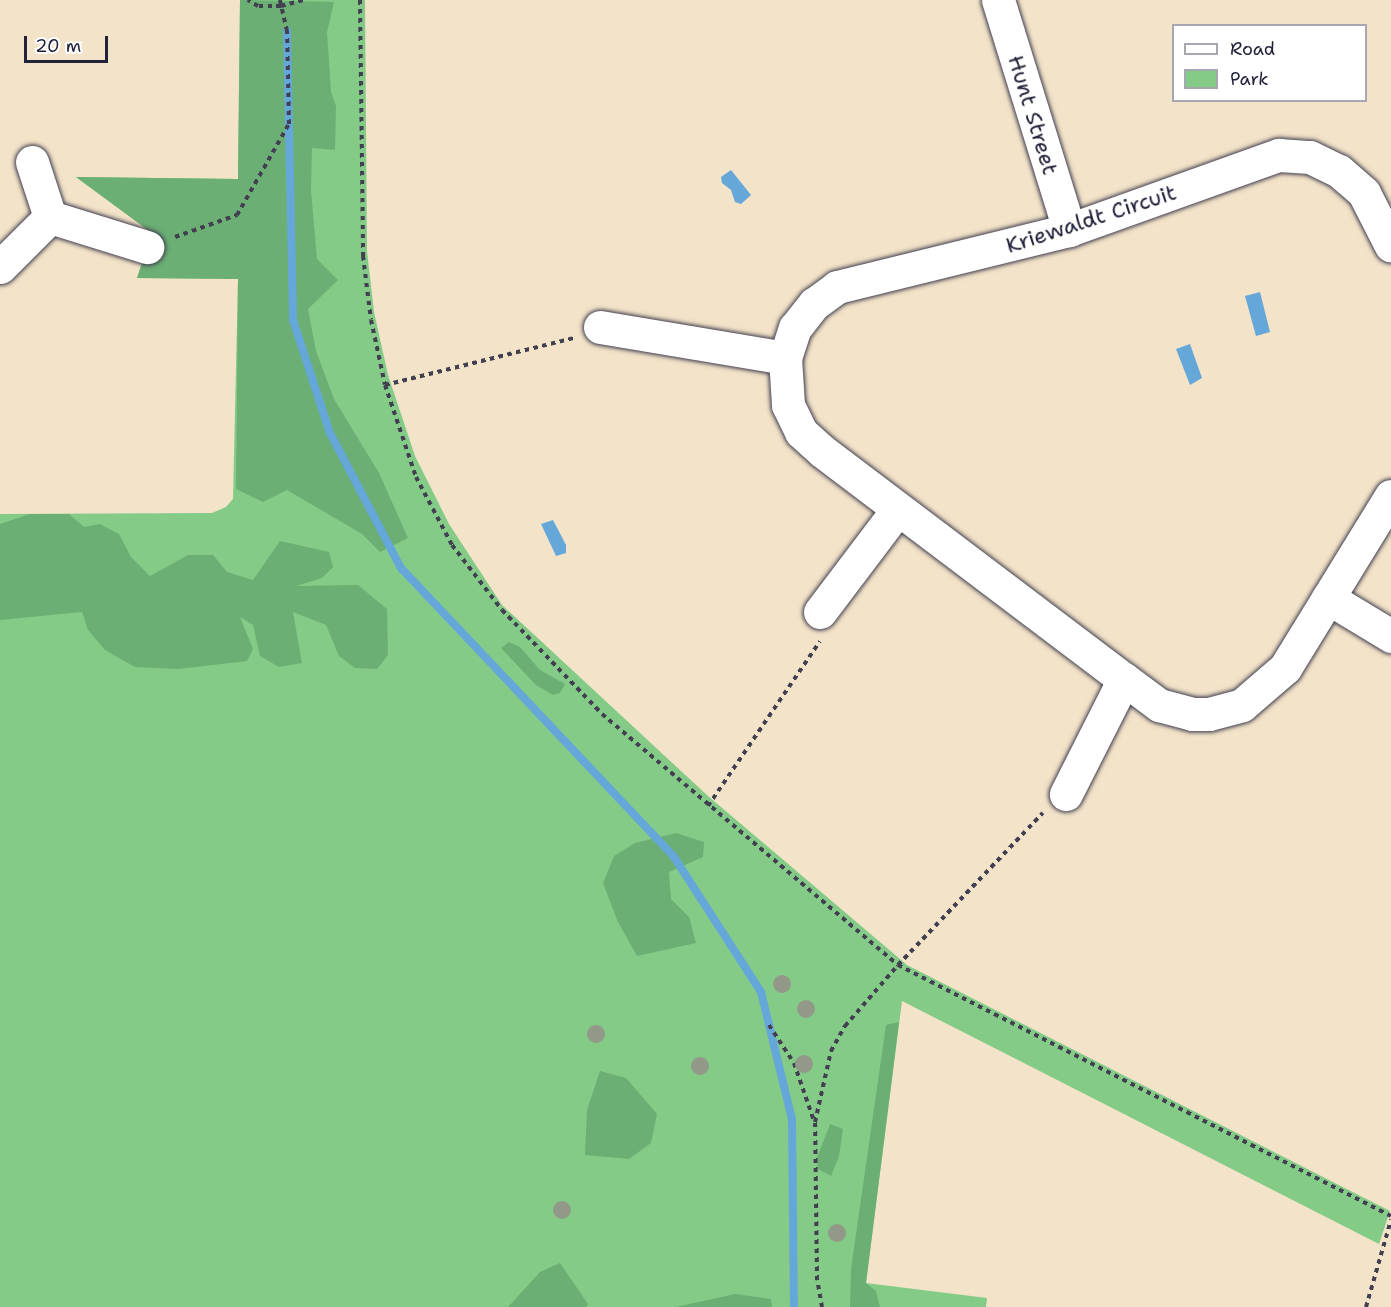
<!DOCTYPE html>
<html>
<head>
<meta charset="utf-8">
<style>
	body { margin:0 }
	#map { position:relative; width:1391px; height:1307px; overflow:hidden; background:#f3e3c8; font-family:"Shantell Sans",sans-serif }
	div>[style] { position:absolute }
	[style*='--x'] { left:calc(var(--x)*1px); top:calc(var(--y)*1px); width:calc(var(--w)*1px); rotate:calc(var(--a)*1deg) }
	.green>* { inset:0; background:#84cb87 }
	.forest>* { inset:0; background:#6baf74 }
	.water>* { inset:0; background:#65a7d9 }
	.stream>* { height:8px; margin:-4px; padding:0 4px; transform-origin:4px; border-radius:4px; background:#65a7d9 }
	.path>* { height:4px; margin-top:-2px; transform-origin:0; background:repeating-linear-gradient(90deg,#413f50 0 4.5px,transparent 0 9px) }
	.roads { filter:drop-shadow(0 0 2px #413f50) drop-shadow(0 0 2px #413f50) }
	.minor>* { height:33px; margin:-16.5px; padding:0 16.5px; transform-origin:16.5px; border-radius:16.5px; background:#fff }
	.trees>* { width:18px; height:18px; margin:-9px; border-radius:50%; background:#939989 }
	span { translate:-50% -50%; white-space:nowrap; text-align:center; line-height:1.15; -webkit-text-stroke:4.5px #fff; paint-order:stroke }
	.street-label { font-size:22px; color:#22223b }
	.legend { position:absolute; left:1172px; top:24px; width:195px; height:78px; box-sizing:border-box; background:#fff; border:2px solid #a7a7b1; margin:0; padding:8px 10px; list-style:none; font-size:18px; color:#22223b }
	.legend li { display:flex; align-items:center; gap:12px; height:30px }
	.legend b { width:30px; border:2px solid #a7a7b1 }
	.scale { position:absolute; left:24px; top:36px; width:84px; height:27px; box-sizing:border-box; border:3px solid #22223b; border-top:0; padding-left:8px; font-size:18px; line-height:21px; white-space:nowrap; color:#22223b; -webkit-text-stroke:4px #fff; paint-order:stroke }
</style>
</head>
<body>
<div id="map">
	<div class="green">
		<div style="clip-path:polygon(240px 0,365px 0,367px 251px,374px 312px,388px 375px,415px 456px,449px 524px,502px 605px,708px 796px,907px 965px,1390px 1211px,1379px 1244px,902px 1001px,866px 1283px,987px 1298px,986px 1307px,0 1307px,0 514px,212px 513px,226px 507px,233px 499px,238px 279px,137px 278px,152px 233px,76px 177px,238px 179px)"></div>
	</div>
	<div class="forest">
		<div style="clip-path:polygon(240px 0,334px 2px,327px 32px,331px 92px,336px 106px,335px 150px,312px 148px,311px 191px,317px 259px,338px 280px,308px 309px,316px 351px,334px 399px,379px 473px,408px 538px,380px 552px,362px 534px,287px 490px,263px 502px,236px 489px,238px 279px,137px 278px,152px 233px,76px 177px,238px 179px)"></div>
		<div style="clip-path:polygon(30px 514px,69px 514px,84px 527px,100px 524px,119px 534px,131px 557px,150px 576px,188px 555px,213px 555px,227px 572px,253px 580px,280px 541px,329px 552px,333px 567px,322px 578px,296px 586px,358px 585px,387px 609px,388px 655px,377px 669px,355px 668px,339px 656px,326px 625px,293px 612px,302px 663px,279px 667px,260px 656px,253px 625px,240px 617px,253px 649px,247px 661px,178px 669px,135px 667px,105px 650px,88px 630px,82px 612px,0 620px,0 524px)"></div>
		<div style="clip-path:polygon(509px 642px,520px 647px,540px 670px,565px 684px,560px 693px,553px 695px,536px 685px,501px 648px)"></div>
		<div style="clip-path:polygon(676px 833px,704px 842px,703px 857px,669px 872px,671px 899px,689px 917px,696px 943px,637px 956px,617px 920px,603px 883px,614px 856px,635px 843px)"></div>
		<div style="clip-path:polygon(899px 1022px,866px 1283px,876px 1291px,880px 1307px,850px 1307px,851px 1269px,886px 1025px)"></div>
		<div style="clip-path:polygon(600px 1071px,626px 1078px,657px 1114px,651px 1143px,629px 1159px,585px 1155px,587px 1110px)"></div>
		<div style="clip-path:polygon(830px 1124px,843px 1129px,839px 1156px,831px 1176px,818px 1169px,817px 1158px)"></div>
		<div style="clip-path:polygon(560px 1263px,588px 1304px,586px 1307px,508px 1307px,540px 1272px)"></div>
		<div style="clip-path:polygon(735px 1294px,771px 1299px,772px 1307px,676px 1307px)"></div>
	</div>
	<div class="water">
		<div style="clip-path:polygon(731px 170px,751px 195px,741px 204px,735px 202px,731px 190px,722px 183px,721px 177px)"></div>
		<div style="clip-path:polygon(1260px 292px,1270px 332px,1256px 336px,1245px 296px)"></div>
		<div style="clip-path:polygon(1190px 344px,1202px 378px,1190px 385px,1176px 349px)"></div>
		<div style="clip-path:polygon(553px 520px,566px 545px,566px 553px,556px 556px,541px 524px)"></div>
	</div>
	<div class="stream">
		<div style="--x:287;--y:31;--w:289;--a:88.8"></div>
		<div style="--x:293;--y:320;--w:119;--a:71.9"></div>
		<div style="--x:330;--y:433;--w:153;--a:62.3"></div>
		<div style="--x:401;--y:568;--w:398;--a:46.6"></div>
		<div style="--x:674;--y:857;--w:161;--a:57.2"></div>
		<div style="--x:761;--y:992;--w:131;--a:76.3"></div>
		<div style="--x:792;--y:1119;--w:188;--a:89.4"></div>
	</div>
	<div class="path">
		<div style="--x:280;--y:0;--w:6;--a:81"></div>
		<div style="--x:281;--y:6;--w:24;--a:-15"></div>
		<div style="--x:360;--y:0;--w:256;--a:89.3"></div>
		<div style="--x:363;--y:256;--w:64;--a:82.9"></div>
		<div style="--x:371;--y:320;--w:66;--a:77.8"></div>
		<div style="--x:385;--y:385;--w:97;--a:71.4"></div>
		<div style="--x:416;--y:477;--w:77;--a:62.1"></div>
		<div style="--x:452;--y:545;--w:82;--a:52.4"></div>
		<div style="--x:502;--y:610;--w:144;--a:46.1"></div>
		<div style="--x:602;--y:714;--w:388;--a:40.3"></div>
		<div style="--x:898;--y:965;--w:553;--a:26.98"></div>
		<div style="--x:175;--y:237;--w:66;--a:-19.5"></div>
		<div style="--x:237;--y:215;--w:105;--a:-60.3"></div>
		<div style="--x:289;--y:124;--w:93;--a:-91.2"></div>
		<div style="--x:287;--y:31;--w:26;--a:-103"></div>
		<div style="--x:281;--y:6;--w:23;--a:180"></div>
		<div style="--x:258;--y:6;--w:12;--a:-149"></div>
		<div style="--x:385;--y:385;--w:195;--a:-14"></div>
		<div style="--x:708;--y:806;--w:199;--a:-55.8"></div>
		<div style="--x:769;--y:1025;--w:45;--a:56.7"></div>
		<div style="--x:794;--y:1063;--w:61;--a:71"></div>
		<div style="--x:822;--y:1307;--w:27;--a:-100"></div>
		<div style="--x:817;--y:1280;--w:158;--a:-90.7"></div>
		<div style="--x:815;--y:1122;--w:73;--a:-77.3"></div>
		<div style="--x:831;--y:1051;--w:29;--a:-61"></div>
		<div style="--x:845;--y:1026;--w:81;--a:-49"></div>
		<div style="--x:898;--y:965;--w:210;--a:-46.4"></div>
		<div style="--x:1366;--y:1307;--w:91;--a:-74"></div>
	</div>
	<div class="roads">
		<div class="minor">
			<div style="--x:998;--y:0;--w:241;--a:72.8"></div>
			<div style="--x:32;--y:162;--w:58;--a:71.9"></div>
			<div style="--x:0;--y:267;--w:71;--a:-45"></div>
			<div style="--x:50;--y:217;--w:102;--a:17.2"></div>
			<div style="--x:600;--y:327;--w:188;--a:9.5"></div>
			<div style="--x:785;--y:358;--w:32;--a:-72"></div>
			<div style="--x:795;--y:328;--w:31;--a:-52"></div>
			<div style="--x:814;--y:304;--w:29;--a:-36"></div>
			<div style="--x:837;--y:287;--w:239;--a:-13.8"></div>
			<div style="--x:1069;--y:230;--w:223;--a:-19.7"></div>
			<div style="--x:1279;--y:155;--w:31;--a:4"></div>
			<div style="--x:1310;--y:157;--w:32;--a:26"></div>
			<div style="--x:1339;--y:171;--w:33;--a:41"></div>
			<div style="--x:1364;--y:193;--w:59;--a:63"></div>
			<div style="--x:785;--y:358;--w:47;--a:86.3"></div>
			<div style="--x:788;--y:405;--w:30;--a:64"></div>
			<div style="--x:801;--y:432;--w:28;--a:42"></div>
			<div style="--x:822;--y:451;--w:378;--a:37.1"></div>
			<div style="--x:1124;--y:679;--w:129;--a:116.8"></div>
			<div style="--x:1328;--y:598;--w:74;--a:31.1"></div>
			<div style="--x:820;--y:612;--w:129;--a:-52.9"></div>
			<div style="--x:1124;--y:679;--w:44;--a:36.6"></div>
			<div style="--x:1159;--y:705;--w:34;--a:15"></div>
			<div style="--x:1192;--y:714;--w:17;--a:0"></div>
			<div style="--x:1209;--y:714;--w:34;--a:-15"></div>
			<div style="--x:1242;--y:705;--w:57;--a:-40.7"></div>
			<div style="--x:1285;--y:668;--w:202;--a:-58.4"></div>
		</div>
	</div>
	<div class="trees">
		<div style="left:782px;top:984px"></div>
		<div style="left:806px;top:1009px"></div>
		<div style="left:596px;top:1034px"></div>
		<div style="left:804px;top:1064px"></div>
		<div style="left:700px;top:1066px"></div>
		<div style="left:562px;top:1210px"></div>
		<div style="left:837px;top:1233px"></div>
	</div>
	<div class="street-label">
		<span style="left:1033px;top:115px;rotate:73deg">Hunt Street</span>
		<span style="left:1091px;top:219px;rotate:-18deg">Kriewaldt Circuit</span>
	</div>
	<ul class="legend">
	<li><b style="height:8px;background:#fff"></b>Road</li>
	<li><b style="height:16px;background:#84cb87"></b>Park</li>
	</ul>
	<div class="scale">20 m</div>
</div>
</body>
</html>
